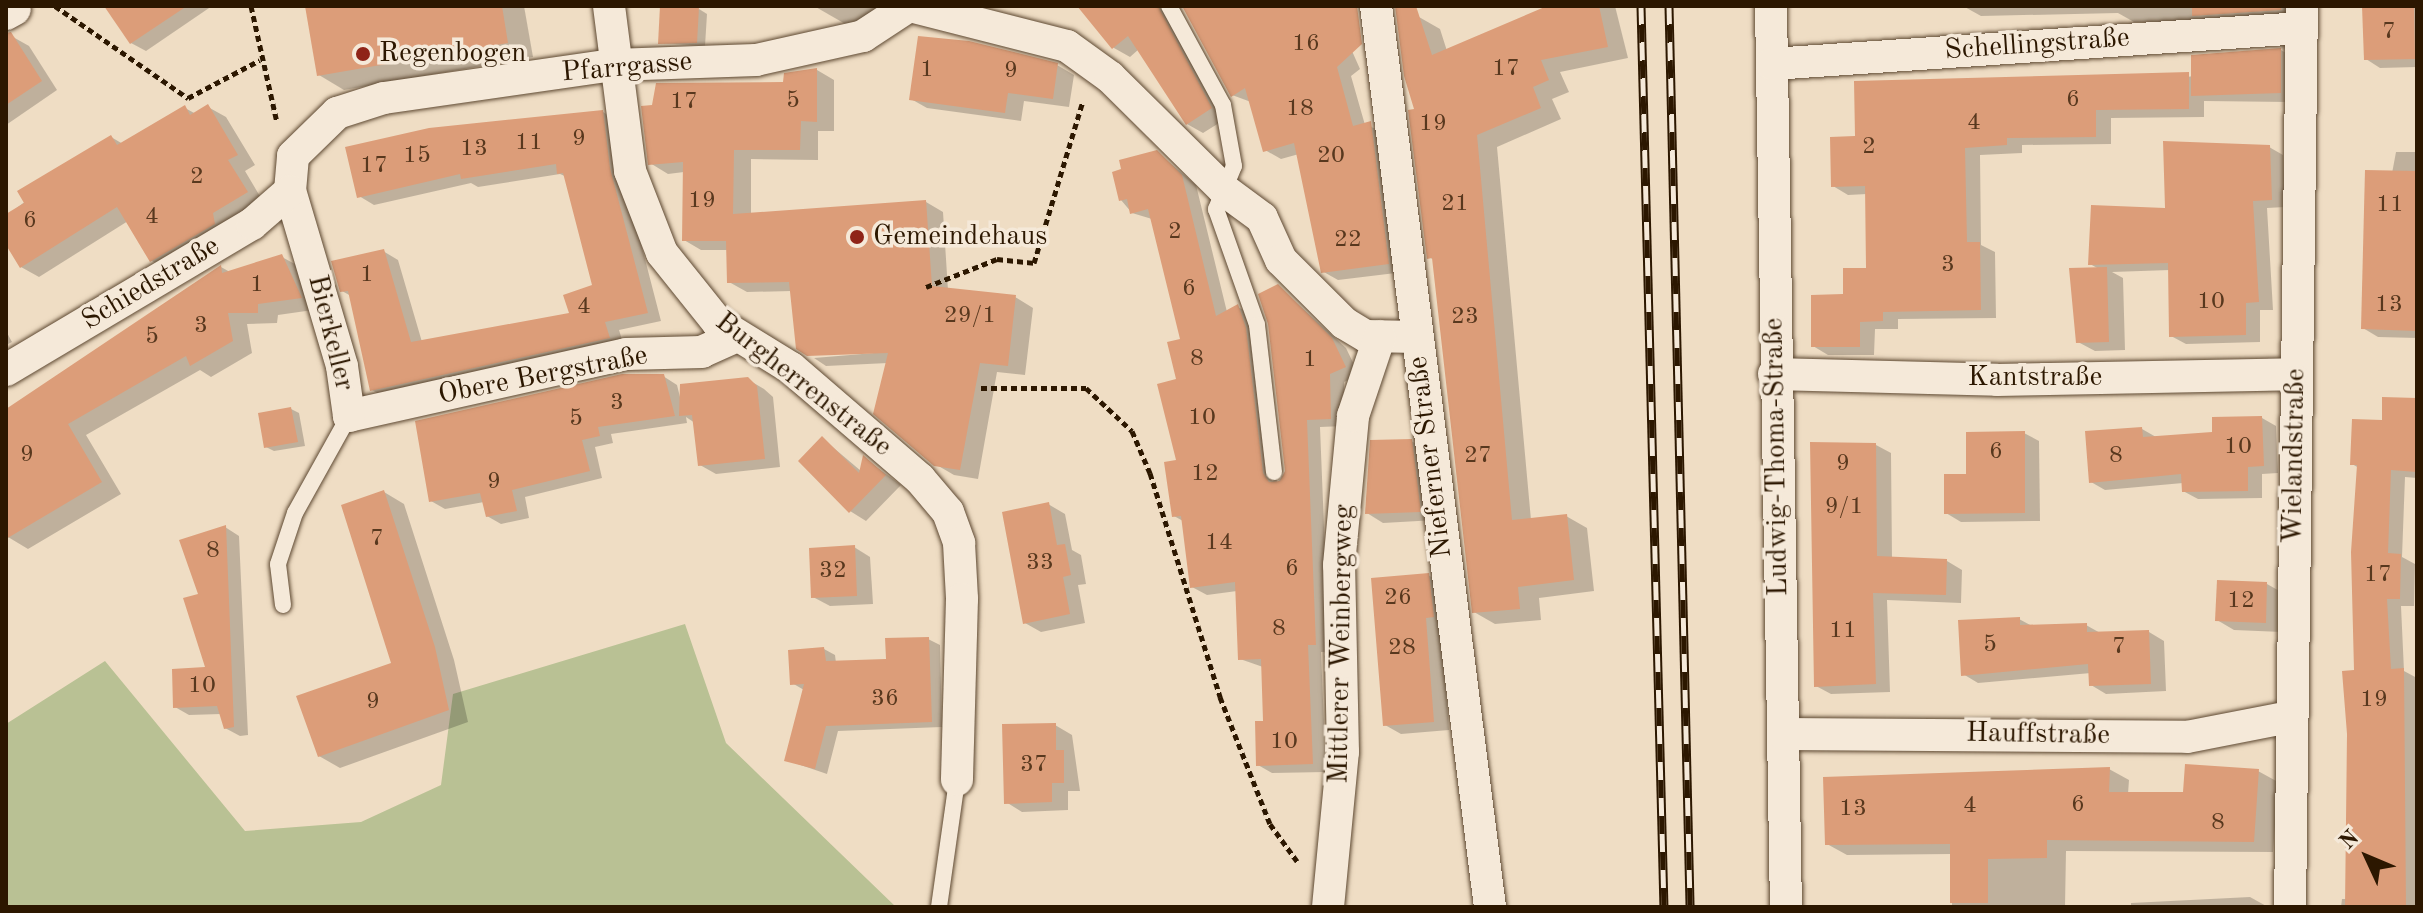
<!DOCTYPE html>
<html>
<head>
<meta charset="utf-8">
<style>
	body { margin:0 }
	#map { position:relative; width:2423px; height:913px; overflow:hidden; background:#efddc4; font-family:"Old Standard TT",serif }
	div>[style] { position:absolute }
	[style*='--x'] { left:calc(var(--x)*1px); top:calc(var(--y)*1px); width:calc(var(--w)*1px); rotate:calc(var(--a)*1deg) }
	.green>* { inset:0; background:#b9c194 }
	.shadow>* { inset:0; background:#0003 }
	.building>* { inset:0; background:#dc9d79 }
	.path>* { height:5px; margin-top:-2.5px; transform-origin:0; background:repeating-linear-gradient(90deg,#2c1700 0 6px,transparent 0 10px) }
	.roads { filter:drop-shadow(0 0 2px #5d4831) drop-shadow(0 0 2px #5d4831) }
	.service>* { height:16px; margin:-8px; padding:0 8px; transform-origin:8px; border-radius:8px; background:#f5e9d9 }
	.minor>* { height:32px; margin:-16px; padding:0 16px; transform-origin:16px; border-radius:16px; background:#f5e9d9 }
	.rail>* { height:9px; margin-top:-4.5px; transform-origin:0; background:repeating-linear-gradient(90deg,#f5e9d9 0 18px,#2c1700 0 36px); box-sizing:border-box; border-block:2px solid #2c1700 }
	.dots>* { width:22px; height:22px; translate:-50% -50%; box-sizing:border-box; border:4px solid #f5e9d9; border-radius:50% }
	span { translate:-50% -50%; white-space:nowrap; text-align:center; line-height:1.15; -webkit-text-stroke:7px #f5e9d9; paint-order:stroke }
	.number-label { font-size:24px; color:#58381e }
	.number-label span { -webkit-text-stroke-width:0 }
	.street-label { font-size:28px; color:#2c1700 }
	.poi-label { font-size:28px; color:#2c1700 }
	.left { translate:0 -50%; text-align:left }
	.frame { position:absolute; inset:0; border:8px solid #2c1700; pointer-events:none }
	.north { position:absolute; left:2327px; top:817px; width:80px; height:80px; -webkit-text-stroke:6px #f5e9d9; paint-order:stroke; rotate:314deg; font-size:22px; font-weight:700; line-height:32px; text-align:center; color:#2c1700 }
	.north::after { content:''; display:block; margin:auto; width:28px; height:36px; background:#2c1700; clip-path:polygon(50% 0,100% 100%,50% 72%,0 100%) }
</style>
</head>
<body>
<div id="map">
	<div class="green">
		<div style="clip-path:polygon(685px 624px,726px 743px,896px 907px,6px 907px,6px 724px,105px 661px,245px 831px,361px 822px,441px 785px,453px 694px)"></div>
	</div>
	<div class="shadow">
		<div style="clip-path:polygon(125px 6px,212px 6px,146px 51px,131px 43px)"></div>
		<div style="clip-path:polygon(307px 6px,524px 6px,533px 57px,344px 90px,319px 75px)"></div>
		<div style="clip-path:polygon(814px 6px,881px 6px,854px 29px)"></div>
		<div style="clip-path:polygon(1086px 6px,1158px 6px,1179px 28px,1227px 118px,1203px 133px,1187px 124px,1139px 49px,1130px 57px,1114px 48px)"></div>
		<div style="clip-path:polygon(1195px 6px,1332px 6px,1360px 69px,1351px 76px,1365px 125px,1386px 132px,1404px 272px,1338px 280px,1322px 271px,1299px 154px,1281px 159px,1265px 150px,1251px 102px,1232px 95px)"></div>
		<div style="clip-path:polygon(1551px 6px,1615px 6px,1628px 58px,1560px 72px,1569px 92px,1552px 99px,1561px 119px,1497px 147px,1531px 520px,1566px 516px,1587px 528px,1594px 591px,1539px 598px,1541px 620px,1495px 624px,1474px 612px,1434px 260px,1429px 257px,1417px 110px,1419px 17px,1440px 29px,1447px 51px)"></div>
		<div style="clip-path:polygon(1963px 6px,2301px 6px,2301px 21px,2134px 22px,2118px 13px,1981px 16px)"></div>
		<div style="clip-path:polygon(2364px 6px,2417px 6px,2417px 67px,2380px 68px,2366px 59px)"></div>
		<div style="clip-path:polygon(699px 9px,707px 14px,705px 46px,660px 43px)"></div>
		<div style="clip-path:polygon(13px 37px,29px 46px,57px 90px,6px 125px,6px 41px)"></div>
		<div style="clip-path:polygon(2281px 50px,2297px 60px,2297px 102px,2204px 101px,2204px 117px,2111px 118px,2111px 144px,2022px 145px,2022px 153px,1980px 155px,1981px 245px,1995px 252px,1996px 318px,1898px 319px,1898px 329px,1875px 329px,1874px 355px,1828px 355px,1813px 346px,1869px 270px,1867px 194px,1848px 195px,1833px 186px,1857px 138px,2193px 76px)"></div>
		<div style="clip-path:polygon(1057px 65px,1074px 75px,1069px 107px,1024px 101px,1021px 121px,927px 108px,911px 99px)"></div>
		<div style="clip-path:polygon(817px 70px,834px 80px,834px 131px,818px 131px,818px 160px,751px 159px,751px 215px,926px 202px,943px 212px,948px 290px,1015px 297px,1033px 308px,1025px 375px,997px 372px,978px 479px,954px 475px,935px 464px,888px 363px,826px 366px,814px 358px,898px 351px,810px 354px,792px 291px,747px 292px,729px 282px,728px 250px,701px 250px,684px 240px,684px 172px,668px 174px,650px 163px)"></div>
		<div style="clip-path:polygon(208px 107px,226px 117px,255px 165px,245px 171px,264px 203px,170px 271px,152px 261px,128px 221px,39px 277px,21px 267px,6px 242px,6px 216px,111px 137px,123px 144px,185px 108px,196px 114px)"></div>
		<div style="clip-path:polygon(603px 112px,617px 121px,624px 178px,661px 321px,619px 330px,624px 346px,387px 399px,372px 390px,351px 296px,342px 291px,383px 251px,398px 260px,422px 342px,571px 314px,595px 286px,567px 177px,560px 174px,478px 187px,471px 183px,374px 205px,359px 196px)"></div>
		<div style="clip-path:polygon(2269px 147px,2283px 155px,2285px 207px,2267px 208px,2273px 310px,2260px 310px,2260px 342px,2186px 344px,2171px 336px,2170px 270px,2112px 272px,2123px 278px,2125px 350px,2095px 351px,2078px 342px,2099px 269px,2090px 264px)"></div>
		<div style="clip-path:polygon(1157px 152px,1196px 185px,1227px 312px,1238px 307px,1252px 315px,1260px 337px,1277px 483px,1287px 471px,1278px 286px,1346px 348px,1359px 375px,1344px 382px,1345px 426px,1320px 427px,1329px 652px,1321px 652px,1326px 772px,1272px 773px,1258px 765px,1265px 723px,1263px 667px,1240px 659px,1237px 591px,1207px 595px,1192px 587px,1183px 521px,1174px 516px,1183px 340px,1152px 219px,1132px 213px,1121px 200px)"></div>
		<div style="clip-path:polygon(2396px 152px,2417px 152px,2417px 338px,2378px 337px,2363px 328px)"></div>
		<div style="clip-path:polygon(282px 257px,302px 268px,320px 309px,278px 315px,277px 323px,247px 324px,252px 353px,211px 377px,200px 370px,86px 435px,121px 494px,28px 549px,8px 537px,6px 411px,221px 267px,230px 272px)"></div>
		<div style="clip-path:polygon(6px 331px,12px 342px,6px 345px)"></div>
		<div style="clip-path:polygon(663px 376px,677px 385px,680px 397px,747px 379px,764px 389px,773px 397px,780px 467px,716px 474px,700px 465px,695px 423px,686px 417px,687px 423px,611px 434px,613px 443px,595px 447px,602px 478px,525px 497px,529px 518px,501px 524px,487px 516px,484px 502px,445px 509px,431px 501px)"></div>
		<div style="clip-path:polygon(2417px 400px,2417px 478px,2405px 477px,2402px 557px,2415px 564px,2414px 606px,2401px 606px,2404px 671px,2417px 678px,2417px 907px,2341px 907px,2342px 899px,2347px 899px,2356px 672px,2359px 468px,2352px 464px,2384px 422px)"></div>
		<div style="clip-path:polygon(291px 409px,299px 413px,305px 446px,274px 451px,266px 447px)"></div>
		<div style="clip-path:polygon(2262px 418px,2276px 426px,2278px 473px,2262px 474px,2262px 498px,2198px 499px,2183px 491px,2183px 483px,2105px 490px,2091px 482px,2142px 429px,2156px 437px,2214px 433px)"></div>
		<div style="clip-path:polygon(2024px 433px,2039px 441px,2040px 521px,1961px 522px,1946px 513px,1968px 476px)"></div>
		<div style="clip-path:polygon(822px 438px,861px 471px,864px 458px,901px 485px,866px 521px,850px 511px)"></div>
		<div style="clip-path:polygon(1411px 441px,1428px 450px,1436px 520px,1383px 523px,1367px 513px)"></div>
		<div style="clip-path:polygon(1876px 445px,1891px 453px,1892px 559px,1947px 561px,1962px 570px,1961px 603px,1887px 600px,1890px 692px,1831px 694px,1816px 686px)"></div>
		<div style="clip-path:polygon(384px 492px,404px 504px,454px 660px,468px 722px,340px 768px,319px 756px,393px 664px)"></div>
		<div style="clip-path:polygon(1048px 504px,1065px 514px,1072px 550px,1081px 555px,1086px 584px,1078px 585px,1085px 623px,1041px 632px,1025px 623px)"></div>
		<div style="clip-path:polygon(225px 527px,239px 536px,248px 735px,240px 736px,225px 728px,221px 714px,189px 715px,175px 707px,207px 669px,200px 595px)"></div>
		<div style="clip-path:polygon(854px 547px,870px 557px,873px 604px,830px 606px,813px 597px)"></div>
		<div style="clip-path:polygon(1428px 575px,1444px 584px,1441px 626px,1449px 730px,1401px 734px,1385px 725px)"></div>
		<div style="clip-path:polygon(2267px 584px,2283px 593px,2282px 632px,2234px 630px,2217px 620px)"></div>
		<div style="clip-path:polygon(2019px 619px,2032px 626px,2086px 625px,2102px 634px,2149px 632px,2164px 641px,2166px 691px,2106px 694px,2091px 685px,2091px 673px,1978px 683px,1963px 674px)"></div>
		<div style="clip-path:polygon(928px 639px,940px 645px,942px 727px,838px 731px,827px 774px,786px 760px,804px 690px,792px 683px,824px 649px,835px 655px,836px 663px,888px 661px)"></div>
		<div style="clip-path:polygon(1055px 725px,1072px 735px,1080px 791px,1068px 791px,1068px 810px,1022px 812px,1006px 802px)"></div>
		<div style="clip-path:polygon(2109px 769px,2129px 780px,2128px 794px,2185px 794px,2258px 771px,2278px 782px,2273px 852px,2066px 851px,2065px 907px,1952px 907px,1952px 854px,1847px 855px,1827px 844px)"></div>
		<div style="clip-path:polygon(2250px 897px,2268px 907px,2131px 907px,2131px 903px)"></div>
	</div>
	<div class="building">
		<div style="clip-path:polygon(104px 6px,187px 6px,130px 44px)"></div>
		<div style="clip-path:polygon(305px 6px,502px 6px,508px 43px,317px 76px)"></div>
		<div style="clip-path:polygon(660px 6px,699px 7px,697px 43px,658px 44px)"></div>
		<div style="clip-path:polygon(1077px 6px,1158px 6px,1212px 108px,1186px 125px,1128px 36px,1112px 49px)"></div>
		<div style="clip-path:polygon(1182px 6px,1357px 6px,1362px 44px,1337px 67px,1353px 126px,1371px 121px,1389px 264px,1321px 273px,1294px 143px,1263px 152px,1245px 88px,1231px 97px)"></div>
		<div style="clip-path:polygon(1395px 6px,1416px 6px,1432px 55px,1547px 6px,1599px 6px,1608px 47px,1541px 60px,1549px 80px,1533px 87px,1541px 108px,1477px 135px,1512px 520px,1567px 514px,1574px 580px,1518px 587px,1520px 609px,1472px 613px,1432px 258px,1427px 259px,1408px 110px,1414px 109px,1404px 76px)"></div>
		<div style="clip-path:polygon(2192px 6px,2281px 6px,2281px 10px,2192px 16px)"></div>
		<div style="clip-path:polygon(2362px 6px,2414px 6px,2415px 59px,2364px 60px)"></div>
		<div style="clip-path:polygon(11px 32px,42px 81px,6px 105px,6px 33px)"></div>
		<div style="clip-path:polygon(918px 36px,969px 41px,1058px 63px,1053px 99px,1008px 93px,1005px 113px,909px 100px)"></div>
		<div style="clip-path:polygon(2281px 48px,2281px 93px,2191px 96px,2191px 55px)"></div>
		<div style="clip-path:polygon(817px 68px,817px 122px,801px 121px,800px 150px,734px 150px,733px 214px,926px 200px,932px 286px,1016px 295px,1008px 366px,980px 363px,960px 470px,934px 466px,873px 414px,888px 353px,807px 356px,796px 349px,789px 282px,727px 283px,726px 241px,682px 241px,683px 162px,648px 165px,641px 106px,652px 105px,656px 83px,783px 82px,784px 73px)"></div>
		<div style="clip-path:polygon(2189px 72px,2189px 109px,2096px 110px,2096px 137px,2007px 138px,2007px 145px,1965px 148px,1967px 242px,1980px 242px,1981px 310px,1883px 312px,1883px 321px,1860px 322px,1860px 347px,1811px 347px,1811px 295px,1843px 294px,1843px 268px,1866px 268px,1865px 186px,1831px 187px,1830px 137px,1855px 136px,1854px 81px)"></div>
		<div style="clip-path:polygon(208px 104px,238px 155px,228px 160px,248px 192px,213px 213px,215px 224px,150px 262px,117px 207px,20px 268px,6px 245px,6px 214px,24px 203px,17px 191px,111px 135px,117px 145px,185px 105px,190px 115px)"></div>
		<div style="clip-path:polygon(603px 110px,610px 168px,648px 313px,605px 322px,610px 338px,370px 391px,348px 291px,340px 292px,331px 261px,384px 249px,411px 342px,569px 313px,563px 295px,592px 285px,563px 173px,557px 174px,556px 164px,461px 179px,460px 174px,357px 198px,345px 147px,429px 128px)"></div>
		<div style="clip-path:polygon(2163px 141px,2270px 145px,2272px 200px,2253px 201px,2259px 302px,2246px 303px,2246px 335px,2169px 337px,2168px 263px,2088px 265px,2091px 205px,2165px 208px)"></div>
		<div style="clip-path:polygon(1157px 150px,1182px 175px,1216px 316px,1238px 304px,1246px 328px,1263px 473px,1269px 482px,1280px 481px,1285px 471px,1268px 324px,1258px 294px,1278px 284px,1332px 338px,1346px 367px,1330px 374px,1331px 419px,1307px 420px,1316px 645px,1308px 645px,1313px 764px,1256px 766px,1255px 721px,1263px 721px,1261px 659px,1238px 660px,1235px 582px,1190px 588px,1181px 516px,1172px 517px,1164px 462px,1176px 460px,1157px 384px,1176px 379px,1167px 342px,1180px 339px,1148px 209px,1130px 214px,1127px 199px,1119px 201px,1112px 172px,1121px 169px,1119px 160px)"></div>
		<div style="clip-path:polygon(2365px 170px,2417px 171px,2417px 331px,2361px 329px)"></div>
		<div style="clip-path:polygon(282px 254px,302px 298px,258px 304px,258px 313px,228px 313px,233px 341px,190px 366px,186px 356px,68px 424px,102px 482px,6px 539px,6px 409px,221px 265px,222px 273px)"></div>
		<div style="clip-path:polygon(2107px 267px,2109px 342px,2076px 343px,2069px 268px)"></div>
		<div style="clip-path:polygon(622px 374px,664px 374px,675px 416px,598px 427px,600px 436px,582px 440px,590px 471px,512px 490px,517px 511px,486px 517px,480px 493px,429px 502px,415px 421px)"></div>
		<div style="clip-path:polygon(748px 377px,757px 386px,765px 459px,698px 466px,692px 415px,679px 416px,680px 384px)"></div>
		<div style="clip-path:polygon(2382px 397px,2417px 398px,2417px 472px,2391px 470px,2388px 553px,2401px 554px,2400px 599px,2387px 599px,2391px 669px,2404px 668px,2406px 907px,2345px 907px,2347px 734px,2342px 671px,2354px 670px,2351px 552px,2357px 465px,2350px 465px,2352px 419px,2382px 420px)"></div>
		<div style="clip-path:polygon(291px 407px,298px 442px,264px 448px,258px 413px)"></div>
		<div style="clip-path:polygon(2262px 416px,2264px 466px,2248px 467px,2248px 491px,2182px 492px,2181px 474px,2089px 483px,2085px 431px,2142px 427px,2143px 437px,2212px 432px,2212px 417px)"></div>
		<div style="clip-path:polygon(2025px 431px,2025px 513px,1944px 514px,1944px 474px,1966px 474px,1966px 432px)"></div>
		<div style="clip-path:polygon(822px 436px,859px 473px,863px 455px,886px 475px,849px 513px,798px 461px)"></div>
		<div style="clip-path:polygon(1412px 439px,1421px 512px,1365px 514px,1370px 440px)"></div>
		<div style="clip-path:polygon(1810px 442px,1876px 443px,1877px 556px,1947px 559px,1946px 595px,1873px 593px,1876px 684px,1814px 687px)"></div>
		<div style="clip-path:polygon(384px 490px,435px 647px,449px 710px,318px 757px,296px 696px,391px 663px,341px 505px)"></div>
		<div style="clip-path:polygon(1049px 502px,1057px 545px,1065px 544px,1071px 575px,1063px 577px,1070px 614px,1023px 624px,1002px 512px)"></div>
		<div style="clip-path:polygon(226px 525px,234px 727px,224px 729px,217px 706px,173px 708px,172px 669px,205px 667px,183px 598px,198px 594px,179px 540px)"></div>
		<div style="clip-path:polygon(855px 545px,857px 596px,811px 598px,809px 548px)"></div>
		<div style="clip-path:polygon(1429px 573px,1434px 617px,1426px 618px,1434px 722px,1383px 726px,1371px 578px)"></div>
		<div style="clip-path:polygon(2217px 580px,2267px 582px,2266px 623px,2215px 621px)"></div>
		<div style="clip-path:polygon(2020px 617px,2020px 625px,2087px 623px,2087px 632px,2149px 630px,2151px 684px,2089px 686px,2088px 664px,1961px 676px,1958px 620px)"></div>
		<div style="clip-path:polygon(929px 637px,932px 722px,826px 726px,815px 769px,784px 761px,804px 684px,790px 685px,788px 650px,824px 647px,826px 661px,886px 659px,885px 638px)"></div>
		<div style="clip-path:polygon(1056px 723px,1056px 750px,1064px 750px,1064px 783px,1052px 783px,1052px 802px,1004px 804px,1002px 724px)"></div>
		<div style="clip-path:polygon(2185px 764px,2259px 769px,2254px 842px,2047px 840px,2047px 858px,1988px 859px,1988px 903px,1950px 903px,1950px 844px,1825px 845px,1823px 777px,2110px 767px,2109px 792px,2183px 792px)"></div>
	</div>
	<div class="path">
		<div style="--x:55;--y:6;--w:162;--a:34.7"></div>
		<div style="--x:188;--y:98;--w:81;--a:-27.8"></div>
		<div style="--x:251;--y:6;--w:119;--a:77.4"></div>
		<div style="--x:926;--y:287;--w:76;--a:-21.5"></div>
		<div style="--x:997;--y:259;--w:37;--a:6"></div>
		<div style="--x:1034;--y:263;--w:169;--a:-73.2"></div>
		<div style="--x:981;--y:388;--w:105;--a:0"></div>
		<div style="--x:1086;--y:388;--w:63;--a:43.1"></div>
		<div style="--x:1132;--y:431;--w:46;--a:66.8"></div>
		<div style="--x:1150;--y:473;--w:235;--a:72.6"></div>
		<div style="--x:1220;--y:697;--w:136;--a:68.5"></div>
		<div style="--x:1270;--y:824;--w:46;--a:53.9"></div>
	</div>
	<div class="roads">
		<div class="service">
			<div style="--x:1169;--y:6;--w:113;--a:61.4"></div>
			<div style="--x:1223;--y:105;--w:62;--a:79.8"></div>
			<div style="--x:1234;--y:166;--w:47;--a:112.7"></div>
			<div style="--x:1216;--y:209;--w:123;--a:70.5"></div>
			<div style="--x:1257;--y:325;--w:148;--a:83.4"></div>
			<div style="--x:283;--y:605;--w:41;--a:-97"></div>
			<div style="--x:278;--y:564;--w:54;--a:-71.6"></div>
			<div style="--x:295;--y:513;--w:111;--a:-60.9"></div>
			<div style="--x:939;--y:907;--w:128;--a:-81.9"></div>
		</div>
		<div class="minor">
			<div style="--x:609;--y:6;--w:166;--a:82.7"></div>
			<div style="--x:630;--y:171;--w:88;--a:68.7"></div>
			<div style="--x:662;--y:253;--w:90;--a:51.3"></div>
			<div style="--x:718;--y:323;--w:86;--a:31.7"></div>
			<div style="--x:791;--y:368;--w:170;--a:40.7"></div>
			<div style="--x:920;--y:479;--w:43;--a:49.7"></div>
			<div style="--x:948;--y:512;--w:33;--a:70"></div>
			<div style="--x:959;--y:543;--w:56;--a:86.9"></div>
			<div style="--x:962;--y:599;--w:181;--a:91.6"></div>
			<div style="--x:910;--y:6;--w:162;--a:14.3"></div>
			<div style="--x:1067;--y:46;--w:53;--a:35.8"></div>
			<div style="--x:1110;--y:77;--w:161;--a:44.7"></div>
			<div style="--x:1224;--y:190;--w:47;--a:36.4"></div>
			<div style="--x:1262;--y:218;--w:46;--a:65.7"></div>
			<div style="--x:1281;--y:260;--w:89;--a:45"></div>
			<div style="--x:1344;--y:323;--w:26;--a:31"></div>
			<div style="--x:1366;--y:336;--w:51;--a:1.1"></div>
			<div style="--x:1376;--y:6;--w:908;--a:82.79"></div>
			<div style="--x:1771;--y:6;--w:901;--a:89.05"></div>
			<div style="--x:6;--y:14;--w:10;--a:-29"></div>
			<div style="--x:1772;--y:64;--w:531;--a:-3.89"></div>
			<div style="--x:735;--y:337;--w:36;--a:156"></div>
			<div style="--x:702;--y:352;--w:76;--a:178.5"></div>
			<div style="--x:626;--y:354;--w:284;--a:167.4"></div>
			<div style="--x:349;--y:416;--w:50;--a:-98"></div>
			<div style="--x:342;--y:366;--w:183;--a:-106.5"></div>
			<div style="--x:290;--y:191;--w:35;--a:-85"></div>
			<div style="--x:293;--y:156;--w:62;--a:-44.3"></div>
			<div style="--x:337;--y:113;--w:49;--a:-17.7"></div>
			<div style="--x:384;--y:98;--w:232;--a:-8.2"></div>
			<div style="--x:614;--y:65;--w:142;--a:-2"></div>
			<div style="--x:756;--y:60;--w:110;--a:-12.6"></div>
			<div style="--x:863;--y:36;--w:55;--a:-33.1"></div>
			<div style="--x:6;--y:370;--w:286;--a:-30.7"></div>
			<div style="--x:252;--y:224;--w:50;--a:-41"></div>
			<div style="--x:1774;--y:374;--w:223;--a:1.5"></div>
			<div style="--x:1997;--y:380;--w:299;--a:-1.1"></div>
			<div style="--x:1783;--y:734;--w:404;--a:0.4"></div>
			<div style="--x:2187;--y:737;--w:105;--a:-11"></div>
			<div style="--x:1328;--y:907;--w:156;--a:-84.5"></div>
			<div style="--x:1343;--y:752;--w:187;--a:-91.2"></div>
			<div style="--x:1339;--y:565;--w:150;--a:-84.6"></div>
			<div style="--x:1353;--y:416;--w:84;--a:-71.4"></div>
			<div style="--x:2290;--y:907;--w:901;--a:-89.24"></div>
		</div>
	</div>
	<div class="rail">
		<div style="--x:1641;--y:6;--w:901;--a:88.54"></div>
		<div style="--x:1669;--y:6;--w:901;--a:88.66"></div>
	</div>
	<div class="dots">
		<div style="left:363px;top:54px;background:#8f2418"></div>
		<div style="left:857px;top:237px;background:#8f2418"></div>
	</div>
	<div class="number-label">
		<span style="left:2389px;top:33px">7</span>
		<span style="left:1306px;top:45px">16</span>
		<span style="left:1506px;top:70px">17</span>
		<span style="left:927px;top:71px">1</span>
		<span style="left:1011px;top:72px">9</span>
		<span style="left:2073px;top:101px">6</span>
		<span style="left:793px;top:102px">5</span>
		<span style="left:684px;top:103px">17</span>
		<span style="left:1300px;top:110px">18</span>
		<span style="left:1974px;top:124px">4</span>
		<span style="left:1433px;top:125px">19</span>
		<span style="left:579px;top:140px">9</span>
		<span style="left:529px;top:144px">11</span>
		<span style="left:1869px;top:148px">2</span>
		<span style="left:474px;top:150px">13</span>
		<span style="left:417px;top:157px">15</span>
		<span style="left:1331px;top:157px">20</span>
		<span style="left:374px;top:167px">17</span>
		<span style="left:197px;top:178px">2</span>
		<span style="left:702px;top:202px">19</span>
		<span style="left:1455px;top:205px">21</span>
		<span style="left:2390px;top:206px">11</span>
		<span style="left:152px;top:218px">4</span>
		<span style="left:30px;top:222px">6</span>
		<span style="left:1175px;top:233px">2</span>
		<span style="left:1348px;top:241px">22</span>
		<span style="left:1948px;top:266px">3</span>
		<span style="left:367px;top:276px">1</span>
		<span style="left:257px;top:286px">1</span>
		<span style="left:1189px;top:290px">6</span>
		<span style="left:2211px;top:303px">10</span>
		<span style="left:2389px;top:306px">13</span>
		<span style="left:584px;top:308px">4</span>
		<span style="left:970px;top:317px">29/1</span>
		<span style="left:1465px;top:318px">23</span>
		<span style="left:201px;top:327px">3</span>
		<span style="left:152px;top:338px">5</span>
		<span style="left:1197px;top:360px">8</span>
		<span style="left:1310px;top:361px">1</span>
		<span style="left:617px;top:404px">3</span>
		<span style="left:1202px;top:419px">10</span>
		<span style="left:576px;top:420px">5</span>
		<span style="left:2238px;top:448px">10</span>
		<span style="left:1996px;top:453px">6</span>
		<span style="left:27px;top:456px">9</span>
		<span style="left:1478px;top:457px">27</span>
		<span style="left:2116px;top:457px">8</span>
		<span style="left:1843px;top:465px">9</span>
		<span style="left:1205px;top:475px">12</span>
		<span style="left:494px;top:483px">9</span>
		<span style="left:1844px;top:508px">9/1</span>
		<span style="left:377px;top:540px">7</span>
		<span style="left:1219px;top:544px">14</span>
		<span style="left:213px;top:552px">8</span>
		<span style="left:1040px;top:564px">33</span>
		<span style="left:1292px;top:570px">6</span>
		<span style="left:833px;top:572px">32</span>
		<span style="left:2378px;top:576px">17</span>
		<span style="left:1398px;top:599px">26</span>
		<span style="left:2241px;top:602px">12</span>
		<span style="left:1279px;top:630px">8</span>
		<span style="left:1843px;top:632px">11</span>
		<span style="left:1990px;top:646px">5</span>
		<span style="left:2119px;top:648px">7</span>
		<span style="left:1402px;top:649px">28</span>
		<span style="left:202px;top:687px">10</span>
		<span style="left:885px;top:700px">36</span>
		<span style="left:2374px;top:701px">19</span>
		<span style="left:373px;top:703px">9</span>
		<span style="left:1284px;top:743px">10</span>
		<span style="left:1034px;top:766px">37</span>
		<span style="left:2078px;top:806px">6</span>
		<span style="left:1970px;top:807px">4</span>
		<span style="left:1853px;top:810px">13</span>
		<span style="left:2218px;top:824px">8</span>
	</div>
	<div class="street-label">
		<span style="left:2037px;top:45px;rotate:-4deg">Schellingstraße</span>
		<span style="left:627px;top:68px;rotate:-5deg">Pfarrgasse</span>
		<span style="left:151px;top:284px;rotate:-31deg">Schiedstraße</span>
		<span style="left:330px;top:333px;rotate:76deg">Bierkeller</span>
		<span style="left:543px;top:376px;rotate:-11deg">Obere Bergstraße</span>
		<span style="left:2035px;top:378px">Kantstraße</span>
		<span style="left:803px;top:385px;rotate:38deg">Burgherrenstraße</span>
		<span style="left:2295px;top:456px;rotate:-89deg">Wielandstraße</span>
		<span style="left:1431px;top:457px;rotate:-97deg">Nieferner Straße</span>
		<span style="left:1777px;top:457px;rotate:-91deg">Ludwig-Thoma-Straße</span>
		<span style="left:1342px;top:644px;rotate:-89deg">Mittlerer Weinbergweg</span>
		<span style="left:2038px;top:735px;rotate:1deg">Hauffstraße</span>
	</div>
	<div class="poi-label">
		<span class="left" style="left:379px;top:54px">Regenbogen</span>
		<span class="left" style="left:873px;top:237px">Gemeindehaus</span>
	</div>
	<div class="frame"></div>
	<div class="north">N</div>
</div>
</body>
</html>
